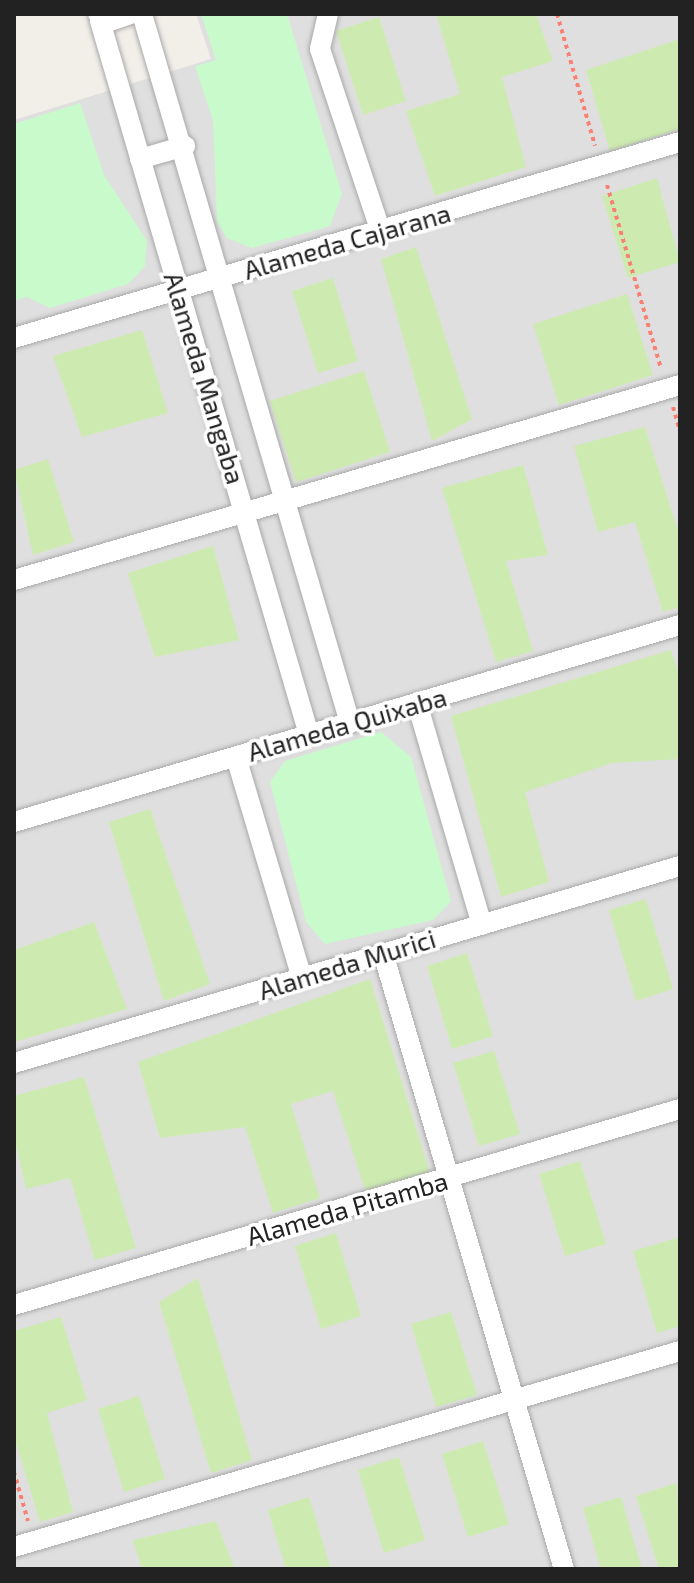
<!DOCTYPE html>
<html>
<head>
<meta charset="utf-8">
<style>
	body { margin:0 }
	#map { position:relative; width:694px; height:1583px; overflow:hidden; background:#f2efe9; font-family:"Exo 2",sans-serif }
	div>[style] { position:absolute }
	[style*='--x'] { left:calc(var(--x)*1px); top:calc(var(--y)*1px); width:calc(var(--w)*1px); rotate:calc(var(--a)*1deg) }
	.residential>* { inset:0; background:#e0dfdf }
	.grass>* { inset:0; background:#cdebb0 }
	.park>* { inset:0; background:#c8facc }
	.path>* { height:4px; margin-top:-2px; transform-origin:0; background:repeating-linear-gradient(90deg,#fa8072 0 4px,transparent 0 8px) }
	.roads { filter:drop-shadow(0 0 2px #a9a9a9) drop-shadow(0 0 2px #a9a9a9) }
	.street>* { height:20px; margin:-10px; padding:0 10px; transform-origin:10px; border-radius:10px; background:#fff }
	span { translate:-50% -50%; white-space:nowrap; text-align:center; line-height:1.15; -webkit-text-stroke:7px #fff; paint-order:stroke }
	.street-label { font-size:26px; color:#222 }
	.frame { position:absolute; inset:0; border:16px solid #222; pointer-events:none }
</style>
</head>
<body>
<div id="map">
	<div class="residential">
		<div style="clip-path:polygon(196px 14px,680px 14px,680px 1569px,14px 1569px,14px 120px,211px 59px)"></div>
	</div>
	<div class="grass">
		<div style="clip-path:polygon(436px 14px,536px 14px,553px 61px,502px 77px,526px 167px,435px 196px,406px 111px,460px 94px)"></div>
		<div style="clip-path:polygon(379px 17px,406px 101px,363px 115px,336px 31px)"></div>
		<div style="clip-path:polygon(680px 39px,680px 129px,610px 151px,586px 70px)"></div>
		<div style="clip-path:polygon(657px 178px,680px 262px,628px 278px,602px 196px)"></div>
		<div style="clip-path:polygon(416px 247px,472px 419px,432px 441px,381px 259px)"></div>
		<div style="clip-path:polygon(333px 278px,358px 361px,318px 373px,292px 291px)"></div>
		<div style="clip-path:polygon(627px 294px,653px 375px,559px 405px,533px 324px)"></div>
		<div style="clip-path:polygon(142px 330px,168px 413px,82px 437px,53px 356px)"></div>
		<div style="clip-path:polygon(364px 371px,390px 452px,296px 482px,270px 401px)"></div>
		<div style="clip-path:polygon(645px 427px,680px 537px,680px 607px,663px 612px,635px 522px,598px 532px,574px 446px)"></div>
		<div style="clip-path:polygon(48px 459px,74px 542px,33px 555px,14px 470px)"></div>
		<div style="clip-path:polygon(523px 465px,548px 555px,506px 561px,533px 651px,496px 662px,442px 488px)"></div>
		<div style="clip-path:polygon(213px 546px,239px 640px,155px 657px,128px 573px)"></div>
		<div style="clip-path:polygon(671px 650px,680px 677px,680px 759px,612px 763px,525px 792px,549px 882px,501px 897px,451px 716px)"></div>
		<div style="clip-path:polygon(150px 809px,210px 984px,164px 1001px,109px 822px)"></div>
		<div style="clip-path:polygon(646px 899px,673px 989px,636px 1001px,609px 910px)"></div>
		<div style="clip-path:polygon(94px 922px,127px 1009px,14px 1042px,14px 950px)"></div>
		<div style="clip-path:polygon(467px 953px,493px 1036px,452px 1049px,427px 966px)"></div>
		<div style="clip-path:polygon(370px 979px,430px 1173px,366px 1193px,333px 1091px,291px 1104px,320px 1198px,273px 1213px,245px 1127px,160px 1138px,138px 1062px)"></div>
		<div style="clip-path:polygon(494px 1051px,520px 1134px,479px 1146px,453px 1063px)"></div>
		<div style="clip-path:polygon(84px 1077px,136px 1248px,95px 1260px,70px 1178px,26px 1189px,14px 1136px,14px 1096px)"></div>
		<div style="clip-path:polygon(580px 1161px,606px 1244px,565px 1256px,539px 1174px)"></div>
		<div style="clip-path:polygon(336px 1233px,361px 1316px,321px 1329px,295px 1246px)"></div>
		<div style="clip-path:polygon(680px 1237px,680px 1326px,657px 1333px,633px 1251px)"></div>
		<div style="clip-path:polygon(198px 1278px,252px 1460px,211px 1473px,159px 1302px)"></div>
		<div style="clip-path:polygon(451px 1312px,477px 1395px,436px 1407px,411px 1324px)"></div>
		<div style="clip-path:polygon(61px 1317px,87px 1400px,47px 1413px,73px 1512px,40px 1522px,14px 1436px,14px 1331px)"></div>
		<div style="clip-path:polygon(139px 1396px,165px 1479px,124px 1492px,98px 1409px)"></div>
		<div style="clip-path:polygon(483px 1441px,509px 1524px,468px 1537px,442px 1454px)"></div>
		<div style="clip-path:polygon(399px 1457px,425px 1540px,384px 1553px,358px 1470px)"></div>
		<div style="clip-path:polygon(677px 1483px,680px 1569px,659px 1569px,636px 1496px)"></div>
		<div style="clip-path:polygon(309px 1497px,331px 1569px,286px 1569px,268px 1510px)"></div>
		<div style="clip-path:polygon(621px 1497px,642px 1569px,601px 1569px,583px 1508px)"></div>
		<div style="clip-path:polygon(216px 1521px,235px 1569px,142px 1569px,133px 1540px)"></div>
	</div>
	<div class="park">
		<div style="clip-path:polygon(201px 14px,287px 14px,342px 194px,330px 226px,252px 248px,227px 238px,217px 222px,213px 120px,195px 66px,216px 60px)"></div>
		<div style="clip-path:polygon(80px 103px,104px 175px,147px 241px,145px 266px,128px 284px,50px 308px,27px 297px,14px 301px,14px 124px)"></div>
		<div style="clip-path:polygon(381px 732px,411px 757px,451px 901px,433px 920px,325px 944px,306px 922px,270px 782px,285px 761px)"></div>
	</div>
	<div class="path">
		<div style="--x:557;--y:14;--w:137;--a:73.9"></div>
		<div style="--x:607;--y:185;--w:191;--a:73.6"></div>
		<div style="--x:673;--y:407;--w:26;--a:74"></div>
		<div style="--x:14;--y:1472;--w:51;--a:74.1"></div>
	</div>
	<div class="roads">
		<div class="street">
			<div style="--x:98;--y:14;--w:12;--a:42"></div>
			<div style="--x:107;--y:22;--w:24;--a:-19"></div>
			<div style="--x:142;--y:14;--w:739;--a:73.65"></div>
			<div style="--x:328;--y:14;--w:36;--a:103"></div>
			<div style="--x:320;--y:49;--w:193;--a:71.6"></div>
			<div style="--x:100;--y:21;--w:744;--a:73.68"></div>
			<div style="--x:140;--y:159;--w:47;--a:-16.1"></div>
			<div style="--x:14;--y:338;--w:694;--a:-16.4"></div>
			<div style="--x:14;--y:580;--w:694;--a:-16.32"></div>
			<div style="--x:417;--y:703;--w:231;--a:73.7"></div>
			<div style="--x:236;--y:757;--w:231;--a:73.4"></div>
			<div style="--x:14;--y:822;--w:695;--a:-16.48"></div>
			<div style="--x:383;--y:953;--w:642;--a:73.63"></div>
			<div style="--x:14;--y:1063;--w:695;--a:-16.48"></div>
			<div style="--x:14;--y:1305;--w:694;--a:-16.4"></div>
			<div style="--x:14;--y:1547;--w:694;--a:-16.4"></div>
		</div>
	</div>
	<div class="street-label">
		<span style="left:347px;top:241px;rotate:-16deg">Alameda Cajarana</span>
		<span style="left:205px;top:378px;rotate:73deg">Alameda Mangaba</span>
		<span style="left:347px;top:724px;rotate:-16deg">Alameda Quixaba</span>
		<span style="left:347px;top:964px;rotate:-17deg">Alameda Murici</span>
		<span style="left:347px;top:1208px;rotate:-16deg">Alameda Pitamba</span>
	</div>
	<div class="frame"></div>
</div>
</body>
</html>
